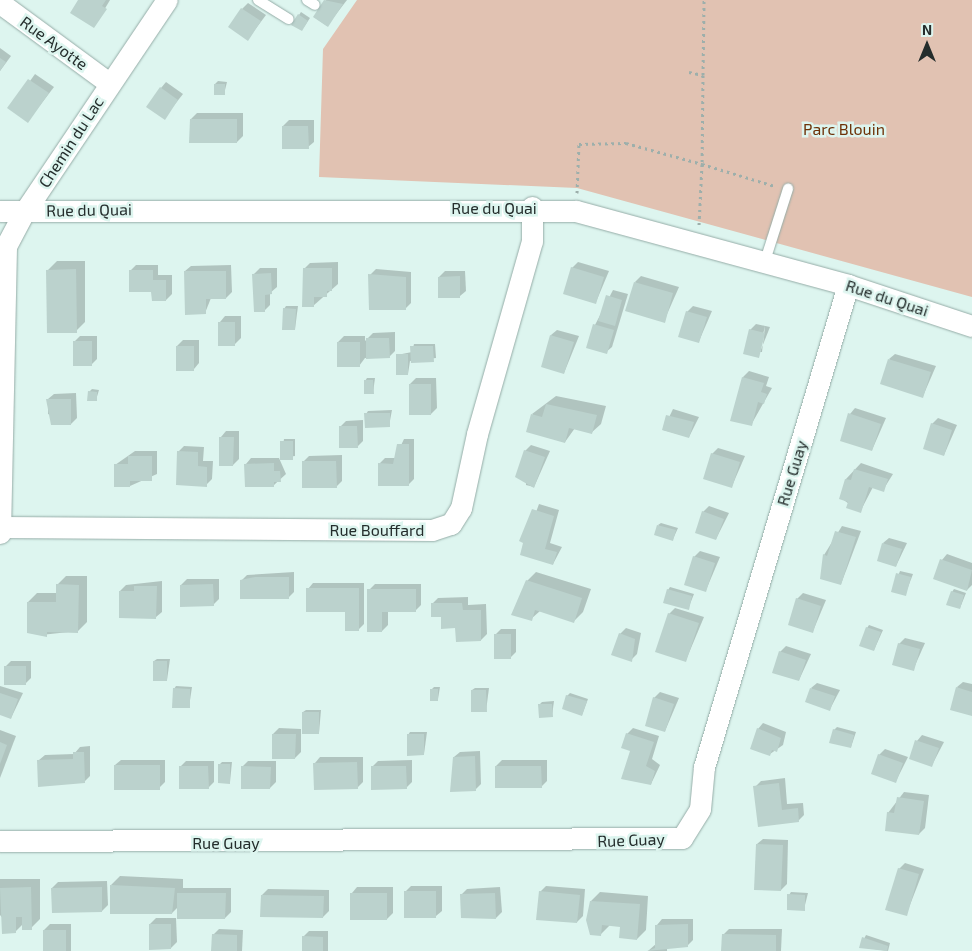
<!DOCTYPE html>
<html>
<head>
<meta charset="utf-8">
<style>
	body { margin:0 }
	#map { position:relative; width:972px; height:951px; overflow:hidden; background:#ddf5ef; font-family:"Exo 2",sans-serif }
	div>[style] { position:absolute }
	[style*='--x'] { left:calc(var(--x)*1px); top:calc(var(--y)*1px); width:calc(var(--w)*1px); rotate:calc(var(--a)*1deg) }
	.green>* { inset:0; background:#e1c2b2 }
	.shadow>* { inset:0; background:#0003 }
	.building>* { inset:0; background:#bbd2cd }
	.path>* { height:3px; margin-top:-1.5px; transform-origin:0; background:repeating-linear-gradient(90deg,#9dafab 0 2.5px,transparent 0 6.5px) }
	.roads { filter:drop-shadow(0 0 1px #95aca7) drop-shadow(0 0 1px #95aca7) }
	.lane>* { height:10px; margin:-5px; padding:0 5px; transform-origin:5px; border-radius:5px; background:#fff }
	.street>* { height:21px; margin:-10.5px; padding:0 10.5px; transform-origin:10.5px; border-radius:10.5px; background:#fff }
	span { translate:-50% -50%; white-space:nowrap; text-align:center; line-height:1.15; -webkit-text-stroke:5px #ddf5ef; paint-order:stroke }
	.street-label { font-size:16px; color:#242d2c }
	.park-label { font-size:16px; color:#6d3208 }
	.north { position:absolute; left:902px; top:20px; width:50px; height:50px; -webkit-text-stroke:4px #ddf5ef; paint-order:stroke; rotate:0deg; font-size:14px; font-weight:700; line-height:20px; text-align:center; color:#242d2c }
	.north::after { content:''; display:block; margin:auto; width:18px; height:22px; background:#242d2c; clip-path:polygon(50% 0,100% 100%,50% 72%,0 100%) }
</style>
</head>
<body>
<div id="map">
	<div class="green">
		<div style="clip-path:polygon(357px 0,972px 0,972px 297px,577px 188px,319px 177px,323px 49px)"></div>
	</div>
	<div class="shadow">
		<div style="clip-path:polygon(79px 0,110px 0,94px 27px)"></div>
		<div style="clip-path:polygon(326px 0,347px 0,327px 26px,314px 17px)"></div>
		<div style="clip-path:polygon(248px 3px,266px 15px,248px 39px,242px 9px)"></div>
		<div style="clip-path:polygon(301px 12px,310px 18px,304px 27px,299px 15px)"></div>
		<div style="clip-path:polygon(0 48px,11px 56px,0 71px)"></div>
		<div style="clip-path:polygon(35px 74px,54px 87px,28px 121px,10px 109px)"></div>
		<div style="clip-path:polygon(218px 81px,227px 82px,224px 94px,215px 84px)"></div>
		<div style="clip-path:polygon(166px 82px,183px 94px,164px 118px,161px 88px)"></div>
		<div style="clip-path:polygon(197px 113px,243px 113px,243px 136px,237px 142px,191px 119px)"></div>
		<div style="clip-path:polygon(289px 120px,314px 120px,314px 142px,308px 147px,283px 126px)"></div>
		<div style="clip-path:polygon(57px 261px,85px 261px,85px 322px,76px 331px,48px 270px)"></div>
		<div style="clip-path:polygon(338px 262px,338px 284px,313px 306px,304px 269px,310px 263px)"></div>
		<div style="clip-path:polygon(578px 262px,609px 271px,596px 302px,572px 268px)"></div>
		<div style="clip-path:polygon(136px 265px,158px 265px,158px 275px,172px 275px,172px 294px,166px 300px,153px 291px,130px 271px)"></div>
		<div style="clip-path:polygon(231px 265px,232px 292px,226px 298px,211px 298px,205px 313px,185px 271px,191px 266px)"></div>
		<div style="clip-path:polygon(260px 268px,277px 268px,277px 287px,270px 293px,270px 305px,264px 311px,254px 274px)"></div>
		<div style="clip-path:polygon(376px 269px,411px 272px,411px 303px,405px 309px,370px 275px)"></div>
		<div style="clip-path:polygon(445px 271px,465px 271px,466px 291px,460px 296px,439px 277px)"></div>
		<div style="clip-path:polygon(641px 276px,679px 287px,664px 321px,635px 282px)"></div>
		<div style="clip-path:polygon(613px 290px,628px 294px,612px 347px,606px 352px,595px 325px)"></div>
		<div style="clip-path:polygon(286px 306px,298px 306px,295px 329px,284px 309px)"></div>
		<div style="clip-path:polygon(693px 306px,712px 311px,699px 341px,687px 312px)"></div>
		<div style="clip-path:polygon(225px 316px,241px 316px,241px 338px,235px 344px,220px 322px)"></div>
		<div style="clip-path:polygon(evenodd,756px 324px,770px 327px,758px 357px,750px 330px,756px 324px,765px 326px,762px 352px,759px 352px,765px 326px)"></div>
		<div style="clip-path:polygon(557px 330px,579px 336px,564px 373px,551px 335px)"></div>
		<div style="clip-path:polygon(395px 332px,395px 351px,389px 357px,365px 358px,359px 366px,338px 342px,344px 336px,365px 336px,365px 341px,373px 333px)"></div>
		<div style="clip-path:polygon(80px 336px,97px 336px,97px 359px,91px 365px,74px 342px)"></div>
		<div style="clip-path:polygon(183px 340px,199px 340px,199px 363px,194px 369px,177px 346px)"></div>
		<div style="clip-path:polygon(414px 344px,435px 344px,436px 358px,410px 361px,408px 374px,397px 355px,412px 352px)"></div>
		<div style="clip-path:polygon(895px 354px,936px 366px,923px 396px,889px 359px)"></div>
		<div style="clip-path:polygon(749px 371px,769px 377px,766px 386px,772px 388px,751px 425px,743px 377px)"></div>
		<div style="clip-path:polygon(367px 378px,375px 378px,373px 393px,365px 381px)"></div>
		<div style="clip-path:polygon(416px 378px,436px 378px,437px 408px,431px 414px,410px 384px)"></div>
		<div style="clip-path:polygon(92px 389px,99px 390px,96px 400px,89px 392px)"></div>
		<div style="clip-path:polygon(76px 393px,77px 418px,71px 424px,48px 414px,48px 399px,54px 394px)"></div>
		<div style="clip-path:polygon(556px 396px,606px 406px,601px 424px,591px 433px,575px 428px,565px 442px,532px 414px)"></div>
		<div style="clip-path:polygon(855px 408px,886px 418px,872px 450px,850px 414px)"></div>
		<div style="clip-path:polygon(673px 409px,699px 417px,689px 437px,663px 430px)"></div>
		<div style="clip-path:polygon(392px 410px,389px 426px,366px 414px,368px 411px)"></div>
		<div style="clip-path:polygon(938px 418px,957px 425px,944px 455px,932px 424px)"></div>
		<div style="clip-path:polygon(363px 420px,363px 441px,357px 447px,340px 427px,346px 421px)"></div>
		<div style="clip-path:polygon(226px 431px,239px 431px,239px 459px,233px 465px,221px 437px)"></div>
		<div style="clip-path:polygon(284px 439px,295px 439px,295px 456px,279px 458px,286px 474px,274px 485px,246px 464px,251px 458px,281px 458px)"></div>
		<div style="clip-path:polygon(404px 439px,414px 439px,414px 479px,408px 485px,379px 464px,385px 458px,395px 458px)"></div>
		<div style="clip-path:polygon(531px 445px,550px 451px,534px 487px,526px 485px,525px 451px)"></div>
		<div style="clip-path:polygon(184px 446px,204px 447px,203px 461px,213px 461px,212px 479px,206px 485px,178px 452px)"></div>
		<div style="clip-path:polygon(718px 448px,745px 456px,732px 486px,712px 454px)"></div>
		<div style="clip-path:polygon(135px 451px,157px 451px,157px 474px,130px 486px,115px 465px)"></div>
		<div style="clip-path:polygon(342px 455px,342px 481px,336px 487px,303px 462px,309px 456px)"></div>
		<div style="clip-path:polygon(861px 463px,893px 474px,883px 490px,873px 487px,860px 512px,841px 498px,846px 479px)"></div>
		<div style="clip-path:polygon(539px 504px,559px 510px,550px 543px,562px 547px,553px 564px,525px 542px)"></div>
		<div style="clip-path:polygon(709px 506px,729px 513px,716px 539px,703px 512px)"></div>
		<div style="clip-path:polygon(661px 523px,678px 528px,673px 539px,658px 525px)"></div>
		<div style="clip-path:polygon(842px 526px,861px 531px,841px 584px,824px 555px)"></div>
		<div style="clip-path:polygon(889px 538px,907px 543px,896px 566px,883px 543px)"></div>
		<div style="clip-path:polygon(700px 551px,720px 557px,706px 590px,694px 557px)"></div>
		<div style="clip-path:polygon(947px 554px,972px 563px,972px 585px,967px 590px,942px 560px)"></div>
		<div style="clip-path:polygon(900px 571px,913px 574px,905px 595px,892px 591px)"></div>
		<div style="clip-path:polygon(294px 572px,294px 592px,288px 598px,241px 581px,247px 575px)"></div>
		<div style="clip-path:polygon(536px 572px,591px 589px,583px 612px,574px 621px,540px 611px,531px 619px,527px 581px)"></div>
		<div style="clip-path:polygon(66px 576px,87px 576px,87px 622px,78px 631px,41px 635px,28px 602px,37px 593px,57px 593px,57px 585px)"></div>
		<div style="clip-path:polygon(187px 579px,219px 579px,219px 599px,213px 605px,181px 585px)"></div>
		<div style="clip-path:polygon(162px 581px,162px 612px,156px 617px,120px 591px,126px 585px)"></div>
		<div style="clip-path:polygon(313px 583px,364px 583px,364px 624px,358px 630px,346px 611px,308px 589px)"></div>
		<div style="clip-path:polygon(375px 584px,421px 584px,421px 605px,415px 611px,388px 611px,388px 625px,382px 631px,369px 590px)"></div>
		<div style="clip-path:polygon(670px 587px,694px 594px,688px 609px,668px 590px)"></div>
		<div style="clip-path:polygon(954px 589px,966px 593px,960px 608px,952px 592px)"></div>
		<div style="clip-path:polygon(803px 593px,826px 600px,813px 631px,797px 599px)"></div>
		<div style="clip-path:polygon(468px 597px,468px 605px,486px 604px,487px 634px,481px 640px,457px 627px,432px 604px,438px 598px)"></div>
		<div style="clip-path:polygon(675px 608px,704px 617px,686px 660px,669px 614px)"></div>
		<div style="clip-path:polygon(869px 625px,883px 630px,874px 650px,867px 628px)"></div>
		<div style="clip-path:polygon(626px 628px,641px 633px,637px 654px,631px 660px,620px 634px)"></div>
		<div style="clip-path:polygon(501px 629px,516px 629px,516px 652px,510px 658px,495px 635px)"></div>
		<div style="clip-path:polygon(905px 638px,925px 643px,913px 670px,899px 644px)"></div>
		<div style="clip-path:polygon(786px 646px,811px 654px,799px 680px,780px 652px)"></div>
		<div style="clip-path:polygon(157px 659px,170px 659px,167px 680px,154px 661px)"></div>
		<div style="clip-path:polygon(11px 661px,31px 661px,31px 678px,25px 684px,5px 667px)"></div>
		<div style="clip-path:polygon(963px 682px,972px 684px,972px 715px,957px 687px)"></div>
		<div style="clip-path:polygon(817px 683px,840px 690px,830px 709px,811px 688px)"></div>
		<div style="clip-path:polygon(0 686px,23px 693px,11px 718px,0 714px)"></div>
		<div style="clip-path:polygon(176px 686px,192px 687px,189px 707px,174px 689px)"></div>
		<div style="clip-path:polygon(434px 687px,440px 687px,438px 699px,431px 690px)"></div>
		<div style="clip-path:polygon(475px 688px,489px 688px,486px 711px,472px 690px)"></div>
		<div style="clip-path:polygon(660px 692px,679px 698px,665px 731px,654px 698px)"></div>
		<div style="clip-path:polygon(570px 693px,588px 699px,582px 715px,567px 696px)"></div>
		<div style="clip-path:polygon(554px 701px,552px 716px,539px 705px,542px 702px)"></div>
		<div style="clip-path:polygon(306px 710px,321px 710px,319px 733px,303px 712px)"></div>
		<div style="clip-path:polygon(763px 723px,786px 732px,783px 745px,770px 754px,758px 729px)"></div>
		<div style="clip-path:polygon(837px 727px,856px 732px,851px 747px,834px 730px)"></div>
		<div style="clip-path:polygon(279px 728px,301px 729px,301px 752px,295px 758px,273px 734px)"></div>
		<div style="clip-path:polygon(633px 728px,659px 736px,652px 759px,660px 765px,651px 784px,632px 750px,627px 734px)"></div>
		<div style="clip-path:polygon(0 730px,16px 736px,0 778px)"></div>
		<div style="clip-path:polygon(410px 732px,427px 732px,424px 754px,408px 735px)"></div>
		<div style="clip-path:polygon(922px 735px,944px 742px,932px 765px,917px 741px)"></div>
		<div style="clip-path:polygon(90px 746px,90px 776px,84px 782px,39px 760px,45px 755px,74px 754px,80px 747px)"></div>
		<div style="clip-path:polygon(885px 749px,908px 757px,896px 781px,879px 755px)"></div>
		<div style="clip-path:polygon(480px 751px,481px 784px,475px 790px,451px 790px,454px 757px,460px 752px)"></div>
		<div style="clip-path:polygon(320px 757px,363px 757px,363px 782px,357px 788px,315px 763px)"></div>
		<div style="clip-path:polygon(121px 760px,165px 760px,165px 782px,159px 788px,115px 765px)"></div>
		<div style="clip-path:polygon(412px 760px,412px 782px,406px 788px,372px 767px,378px 761px)"></div>
		<div style="clip-path:polygon(502px 760px,547px 760px,547px 781px,541px 787px,496px 766px)"></div>
		<div style="clip-path:polygon(186px 761px,214px 761px,214px 782px,208px 788px,180px 767px)"></div>
		<div style="clip-path:polygon(248px 761px,276px 761px,276px 782px,270px 788px,242px 767px)"></div>
		<div style="clip-path:polygon(222px 762px,232px 762px,230px 782px,219px 765px)"></div>
		<div style="clip-path:polygon(785px 778px,787px 804px,803px 803px,804px 815px,798px 821px,759px 825px,755px 787px,761px 781px)"></div>
		<div style="clip-path:polygon(904px 792px,929px 795px,925px 828px,919px 834px,888px 813px)"></div>
		<div style="clip-path:polygon(763px 839px,788px 840px,787px 884px,781px 890px,757px 844px)"></div>
		<div style="clip-path:polygon(905px 863px,924px 869px,906px 915px,899px 869px)"></div>
		<div style="clip-path:polygon(120px 876px,183px 879px,183px 888px,231px 888px,231px 912px,225px 918px,178px 907px,172px 913px,111px 885px)"></div>
		<div style="clip-path:polygon(0 879px,40px 879px,40px 919px,31px 928px,23px 924px,15px 932px,0 915px)"></div>
		<div style="clip-path:polygon(107px 881px,108px 905px,102px 911px,52px 888px,58px 882px)"></div>
		<div style="clip-path:polygon(411px 886px,442px 886px,442px 911px,436px 916px,405px 892px)"></div>
		<div style="clip-path:polygon(546px 886px,585px 889px,583px 916px,577px 922px,540px 892px)"></div>
		<div style="clip-path:polygon(357px 887px,393px 887px,393px 913px,387px 919px,352px 893px)"></div>
		<div style="clip-path:polygon(500px 887px,502px 912px,496px 918px,461px 895px,467px 889px)"></div>
		<div style="clip-path:polygon(268px 889px,329px 890px,329px 911px,323px 917px,262px 895px)"></div>
		<div style="clip-path:polygon(600px 892px,648px 896px,646px 930px,637px 939px,621px 925px,610px 925px,600px 935px,591px 901px)"></div>
		<div style="clip-path:polygon(791px 892px,808px 893px,804px 909px,789px 895px)"></div>
		<div style="clip-path:polygon(156px 918px,176px 918px,177px 942px,171px 948px,150px 924px)"></div>
		<div style="clip-path:polygon(662px 919px,693px 919px,693px 940px,687px 946px,667px 946px,667px 951px,648px 951px,657px 943px,657px 925px)"></div>
		<div style="clip-path:polygon(50px 924px,71px 924px,71px 951px,44px 951px,44px 930px)"></div>
		<div style="clip-path:polygon(219px 929px,243px 930px,242px 951px,213px 951px,213px 935px)"></div>
		<div style="clip-path:polygon(729px 929px,782px 929px,781px 951px,723px 951px,723px 935px)"></div>
		<div style="clip-path:polygon(309px 931px,328px 931px,328px 951px,303px 951px,303px 937px)"></div>
		<div style="clip-path:polygon(866px 935px,890px 943px,888px 951px,860px 947px)"></div>
	</div>
	<div class="building">
		<div style="clip-path:polygon(78px 0,106px 0,102px 6px,107px 9px,94px 28px,70px 13px)"></div>
		<div style="clip-path:polygon(324px 0,343px 4px,328px 27px,313px 17px)"></div>
		<div style="clip-path:polygon(241px 8px,261px 21px,248px 41px,228px 27px)"></div>
		<div style="clip-path:polygon(298px 14px,308px 21px,302px 31px,291px 25px)"></div>
		<div style="clip-path:polygon(0 58px,6px 62px,0 71px)"></div>
		<div style="clip-path:polygon(28px 79px,49px 93px,28px 123px,7px 108px)"></div>
		<div style="clip-path:polygon(214px 84px,225px 84px,225px 95px,214px 95px)"></div>
		<div style="clip-path:polygon(160px 87px,178px 100px,165px 120px,146px 107px)"></div>
		<div style="clip-path:polygon(190px 119px,237px 119px,237px 143px,189px 143px)"></div>
		<div style="clip-path:polygon(282px 126px,308px 126px,309px 149px,282px 149px)"></div>
		<div style="clip-path:polygon(571px 267px,604px 277px,596px 304px,563px 294px)"></div>
		<div style="clip-path:polygon(303px 268px,332px 268px,332px 291px,327px 291px,327px 297px,314px 297px,314px 307px,302px 307px)"></div>
		<div style="clip-path:polygon(76px 269px,77px 333px,47px 333px,46px 270px)"></div>
		<div style="clip-path:polygon(129px 270px,153px 270px,153px 280px,166px 280px,166px 301px,152px 301px,151px 292px,129px 292px)"></div>
		<div style="clip-path:polygon(184px 271px,226px 271px,226px 299px,206px 299px,206px 314px,185px 315px)"></div>
		<div style="clip-path:polygon(271px 273px,272px 294px,265px 295px,265px 312px,254px 312px,252px 274px)"></div>
		<div style="clip-path:polygon(368px 274px,406px 277px,406px 310px,369px 310px)"></div>
		<div style="clip-path:polygon(460px 276px,460px 298px,438px 298px,438px 277px)"></div>
		<div style="clip-path:polygon(634px 282px,673px 293px,665px 323px,625px 311px)"></div>
		<div style="clip-path:polygon(606px 295px,622px 300px,615px 326px,598px 321px)"></div>
		<div style="clip-path:polygon(283px 308px,296px 309px,295px 330px,282px 330px)"></div>
		<div style="clip-path:polygon(686px 311px,707px 317px,699px 343px,678px 337px)"></div>
		<div style="clip-path:polygon(218px 322px,235px 322px,235px 346px,218px 346px)"></div>
		<div style="clip-path:polygon(593px 324px,614px 330px,607px 354px,586px 348px)"></div>
		<div style="clip-path:polygon(749px 329px,765px 333px,759px 358px,743px 354px)"></div>
		<div style="clip-path:polygon(550px 335px,574px 342px,564px 374px,541px 367px)"></div>
		<div style="clip-path:polygon(366px 338px,389px 338px,390px 358px,366px 359px)"></div>
		<div style="clip-path:polygon(73px 341px,92px 341px,92px 366px,73px 366px)"></div>
		<div style="clip-path:polygon(337px 342px,360px 342px,360px 367px,337px 367px)"></div>
		<div style="clip-path:polygon(176px 346px,194px 346px,194px 371px,176px 371px)"></div>
		<div style="clip-path:polygon(410px 346px,433px 346px,434px 362px,411px 363px)"></div>
		<div style="clip-path:polygon(396px 354px,408px 354px,408px 375px,396px 375px)"></div>
		<div style="clip-path:polygon(888px 359px,931px 372px,923px 398px,880px 384px)"></div>
		<div style="clip-path:polygon(742px 377px,764px 383px,761px 392px,767px 394px,764px 404px,758px 402px,752px 426px,730px 421px)"></div>
		<div style="clip-path:polygon(364px 380px,373px 380px,374px 394px,364px 394px)"></div>
		<div style="clip-path:polygon(409px 384px,431px 384px,431px 415px,409px 415px)"></div>
		<div style="clip-path:polygon(88px 391px,97px 392px,97px 401px,87px 401px)"></div>
		<div style="clip-path:polygon(46px 399px,71px 399px,71px 425px,51px 425px)"></div>
		<div style="clip-path:polygon(546px 404px,597px 415px,592px 434px,569px 428px,565px 443px,526px 432px,531px 414px,542px 417px)"></div>
		<div style="clip-path:polygon(364px 413px,390px 413px,390px 427px,365px 428px)"></div>
		<div style="clip-path:polygon(848px 413px,881px 424px,872px 451px,840px 441px)"></div>
		<div style="clip-path:polygon(666px 415px,694px 422px,689px 438px,662px 430px)"></div>
		<div style="clip-path:polygon(931px 423px,952px 430px,944px 456px,923px 449px)"></div>
		<div style="clip-path:polygon(339px 426px,357px 426px,358px 448px,339px 448px)"></div>
		<div style="clip-path:polygon(219px 437px,234px 437px,233px 466px,219px 466px)"></div>
		<div style="clip-path:polygon(280px 441px,293px 441px,293px 460px,280px 460px)"></div>
		<div style="clip-path:polygon(397px 444px,409px 444px,409px 486px,378px 486px,378px 463px,393px 464px)"></div>
		<div style="clip-path:polygon(524px 450px,545px 457px,534px 488px,515px 477px)"></div>
		<div style="clip-path:polygon(177px 451px,198px 452px,198px 466px,207px 467px,207px 487px,176px 485px)"></div>
		<div style="clip-path:polygon(711px 453px,740px 462px,732px 488px,703px 479px)"></div>
		<div style="clip-path:polygon(128px 456px,152px 456px,152px 481px,130px 481px,130px 487px,114px 487px,114px 464px,128px 464px)"></div>
		<div style="clip-path:polygon(302px 461px,336px 461px,337px 488px,302px 488px)"></div>
		<div style="clip-path:polygon(274px 463px,274px 471px,280px 471px,281px 482px,274px 482px,274px 487px,245px 487px,244px 464px)"></div>
		<div style="clip-path:polygon(854px 469px,888px 479px,884px 492px,869px 487px,861px 513px,846px 508px,848px 502px,839px 499px,845px 479px,851px 480px)"></div>
		<div style="clip-path:polygon(532px 509px,554px 516px,545px 549px,557px 552px,553px 565px,520px 555px,523px 543px,519px 541px)"></div>
		<div style="clip-path:polygon(702px 511px,724px 519px,716px 540px,695px 533px)"></div>
		<div style="clip-path:polygon(657px 525px,676px 530px,673px 541px,654px 535px)"></div>
		<div style="clip-path:polygon(835px 531px,856px 537px,841px 585px,820px 579px,823px 554px,827px 556px)"></div>
		<div style="clip-path:polygon(882px 543px,902px 549px,896px 567px,877px 561px)"></div>
		<div style="clip-path:polygon(693px 556px,715px 563px,706px 592px,684px 585px)"></div>
		<div style="clip-path:polygon(940px 559px,972px 570px,967px 591px,933px 579px)"></div>
		<div style="clip-path:polygon(896px 573px,911px 577px,906px 596px,891px 592px)"></div>
		<div style="clip-path:polygon(255px 577px,289px 577px,289px 599px,240px 599px,240px 580px)"></div>
		<div style="clip-path:polygon(526px 580px,582px 598px,574px 623px,535px 610px,532px 621px,511px 615px)"></div>
		<div style="clip-path:polygon(56px 584px,79px 585px,78px 633px,47px 632px,47px 637px,27px 633px,27px 602px,56px 602px)"></div>
		<div style="clip-path:polygon(213px 584px,214px 606px,180px 607px,180px 585px)"></div>
		<div style="clip-path:polygon(134px 586px,157px 586px,156px 619px,119px 618px,119px 591px,134px 591px)"></div>
		<div style="clip-path:polygon(306px 588px,359px 588px,359px 631px,345px 631px,345px 612px,306px 612px)"></div>
		<div style="clip-path:polygon(367px 589px,416px 589px,416px 612px,382px 612px,382px 632px,367px 632px)"></div>
		<div style="clip-path:polygon(667px 589px,692px 596px,689px 610px,663px 603px)"></div>
		<div style="clip-path:polygon(951px 591px,964px 595px,960px 609px,946px 605px)"></div>
		<div style="clip-path:polygon(796px 598px,821px 606px,813px 633px,788px 625px)"></div>
		<div style="clip-path:polygon(431px 603px,462px 603px,463px 610px,481px 610px,481px 641px,456px 642px,455px 628px,441px 629px,441px 617px,431px 617px)"></div>
		<div style="clip-path:polygon(668px 613px,699px 623px,686px 662px,655px 652px)"></div>
		<div style="clip-path:polygon(866px 627px,881px 632px,874px 651px,859px 646px)"></div>
		<div style="clip-path:polygon(619px 633px,635px 639px,632px 662px,611px 655px)"></div>
		<div style="clip-path:polygon(494px 634px,511px 634px,511px 659px,494px 659px)"></div>
		<div style="clip-path:polygon(898px 643px,920px 649px,914px 671px,892px 665px)"></div>
		<div style="clip-path:polygon(779px 651px,806px 660px,799px 681px,772px 673px)"></div>
		<div style="clip-path:polygon(153px 661px,167px 661px,167px 681px,153px 681px)"></div>
		<div style="clip-path:polygon(4px 666px,26px 666px,26px 685px,4px 685px)"></div>
		<div style="clip-path:polygon(956px 687px,972px 692px,972px 716px,950px 710px)"></div>
		<div style="clip-path:polygon(173px 688px,190px 689px,190px 708px,172px 708px)"></div>
		<div style="clip-path:polygon(810px 688px,835px 696px,830px 711px,805px 702px)"></div>
		<div style="clip-path:polygon(430px 689px,438px 689px,438px 701px,430px 701px)"></div>
		<div style="clip-path:polygon(471px 690px,486px 690px,487px 712px,471px 712px)"></div>
		<div style="clip-path:polygon(0 693px,18px 699px,11px 719px,0 715px)"></div>
		<div style="clip-path:polygon(566px 695px,587px 701px,582px 716px,562px 709px)"></div>
		<div style="clip-path:polygon(653px 697px,674px 704px,665px 732px,645px 726px)"></div>
		<div style="clip-path:polygon(538px 704px,552px 704px,553px 717px,539px 718px)"></div>
		<div style="clip-path:polygon(302px 712px,319px 712px,319px 734px,302px 734px)"></div>
		<div style="clip-path:polygon(757px 728px,781px 738px,777px 752px,772px 750px,770px 756px,750px 749px)"></div>
		<div style="clip-path:polygon(833px 729px,854px 735px,851px 748px,829px 743px)"></div>
		<div style="clip-path:polygon(626px 733px,654px 742px,646px 766px,655px 771px,651px 785px,621px 779px,630px 751px,621px 748px)"></div>
		<div style="clip-path:polygon(272px 734px,296px 734px,295px 759px,272px 759px)"></div>
		<div style="clip-path:polygon(407px 734px,424px 734px,424px 755px,407px 756px)"></div>
		<div style="clip-path:polygon(915px 740px,939px 748px,932px 767px,909px 759px)"></div>
		<div style="clip-path:polygon(0 742px,7px 745px,0 764px)"></div>
		<div style="clip-path:polygon(73px 752px,84px 752px,85px 783px,38px 787px,37px 760px,73px 759px)"></div>
		<div style="clip-path:polygon(878px 754px,903px 763px,896px 783px,871px 774px)"></div>
		<div style="clip-path:polygon(475px 756px,476px 791px,450px 792px,453px 757px)"></div>
		<div style="clip-path:polygon(357px 762px,358px 789px,314px 790px,313px 763px)"></div>
		<div style="clip-path:polygon(218px 764px,230px 764px,230px 784px,218px 783px)"></div>
		<div style="clip-path:polygon(114px 765px,160px 765px,160px 790px,114px 790px)"></div>
		<div style="clip-path:polygon(179px 766px,208px 766px,209px 789px,179px 789px)"></div>
		<div style="clip-path:polygon(241px 766px,271px 767px,270px 789px,241px 789px)"></div>
		<div style="clip-path:polygon(371px 766px,406px 766px,407px 789px,371px 790px)"></div>
		<div style="clip-path:polygon(495px 766px,541px 766px,542px 788px,495px 788px)"></div>
		<div style="clip-path:polygon(779px 783px,782px 810px,798px 808px,799px 822px,758px 827px,753px 786px)"></div>
		<div style="clip-path:polygon(897px 797px,924px 801px,919px 835px,885px 831px,887px 812px,894px 813px)"></div>
		<div style="clip-path:polygon(756px 844px,783px 845px,781px 891px,754px 890px)"></div>
		<div style="clip-path:polygon(898px 868px,919px 874px,907px 916px,885px 910px)"></div>
		<div style="clip-path:polygon(110px 885px,175px 888px,172px 914px,110px 914px)"></div>
		<div style="clip-path:polygon(31px 887px,32px 930px,22px 930px,22px 917px,16px 917px,16px 933px,2px 934px,0 888px)"></div>
		<div style="clip-path:polygon(102px 887px,102px 912px,52px 913px,51px 888px)"></div>
		<div style="clip-path:polygon(404px 891px,436px 891px,436px 918px,404px 918px)"></div>
		<div style="clip-path:polygon(539px 891px,580px 895px,577px 923px,536px 920px)"></div>
		<div style="clip-path:polygon(177px 893px,226px 893px,225px 919px,177px 919px)"></div>
		<div style="clip-path:polygon(350px 893px,387px 893px,387px 920px,350px 920px)"></div>
		<div style="clip-path:polygon(495px 893px,496px 919px,461px 918px,460px 894px)"></div>
		<div style="clip-path:polygon(787px 894px,805px 895px,805px 911px,787px 910px)"></div>
		<div style="clip-path:polygon(261px 895px,324px 896px,323px 918px,260px 917px)"></div>
		<div style="clip-path:polygon(590px 901px,640px 904px,637px 940px,619px 938px,620px 927px,602px 925px,601px 936px,590px 935px,586px 920px)"></div>
		<div style="clip-path:polygon(149px 924px,171px 924px,171px 949px,149px 950px)"></div>
		<div style="clip-path:polygon(688px 924px,688px 947px,647px 951px,655px 948px,655px 925px)"></div>
		<div style="clip-path:polygon(43px 930px,66px 930px,66px 951px,43px 951px)"></div>
		<div style="clip-path:polygon(212px 934px,237px 935px,237px 951px,211px 951px)"></div>
		<div style="clip-path:polygon(722px 934px,776px 935px,776px 951px,721px 951px)"></div>
		<div style="clip-path:polygon(302px 936px,323px 937px,323px 951px,302px 951px)"></div>
		<div style="clip-path:polygon(862px 937px,888px 946px,887px 951px,859px 948px)"></div>
	</div>
	<div class="path">
		<div style="--x:689;--y:72;--w:14;--a:12"></div>
		<div style="--x:703;--y:75;--w:89;--a:90.6"></div>
		<div style="--x:702;--y:164;--w:76;--a:16.8"></div>
		<div style="--x:703;--y:75;--w:75;--a:-89.2"></div>
		<div style="--x:577;--y:193;--w:49;--a:-87.7"></div>
		<div style="--x:579;--y:144;--w:47;--a:-1.2"></div>
		<div style="--x:626;--y:143;--w:79;--a:15.4"></div>
		<div style="--x:702;--y:164;--w:62;--a:92.8"></div>
	</div>
	<div class="roads">
		<div class="lane">
			<div style="--x:258;--y:0;--w:36;--a:32"></div>
			<div style="--x:307;--y:0;--w:9;--a:32"></div>
			<div style="--x:765;--y:261;--w:76;--a:-72.3"></div>
		</div>
		<div class="street">
			<div style="--x:0;--y:3;--w:135;--a:36.3"></div>
			<div style="--x:0;--y:211;--w:576;--a:0"></div>
			<div style="--x:576;--y:211;--w:282;--a:15.2"></div>
			<div style="--x:848;--y:285;--w:131;--a:18.3"></div>
			<div style="--x:2;--y:527;--w:430;--a:0.4"></div>
			<div style="--x:432;--y:530;--w:20;--a:-18"></div>
			<div style="--x:451;--y:524;--w:19;--a:-58"></div>
			<div style="--x:461;--y:508;--w:76;--a:-77.8"></div>
			<div style="--x:477;--y:434;--w:201;--a:-74.1"></div>
			<div style="--x:532;--y:241;--w:34;--a:-90"></div>
			<div style="--x:0;--y:533;--w:287;--a:-88.8"></div>
			<div style="--x:6;--y:246;--w:40;--a:-62"></div>
			<div style="--x:25;--y:211;--w:254;--a:-56.1"></div>
			<div style="--x:0;--y:841;--w:682;--a:-0.25"></div>
			<div style="--x:682;--y:838;--w:34;--a:-58"></div>
			<div style="--x:700;--y:809;--w:42;--a:-84.6"></div>
			<div style="--x:704;--y:767;--w:503;--a:-73.37"></div>
		</div>
	</div>
	<div class="street-label">
		<span style="left:54px;top:43px;rotate:36deg">Rue Ayotte</span>
		<span style="left:71px;top:142px;rotate:-57deg">Chemin du Lac</span>
		<span style="left:494px;top:208px">Rue du Quai</span>
		<span style="left:89px;top:210px;rotate:-1deg">Rue du Quai</span>
		<span style="left:887px;top:298px;rotate:18deg">Rue du Quai</span>
		<span style="left:792px;top:473px;rotate:-73deg">Rue Guay</span>
		<span style="left:377px;top:530px">Rue Bouffard</span>
		<span style="left:631px;top:840px;rotate:-2deg">Rue Guay</span>
		<span style="left:226px;top:843px">Rue Guay</span>
	</div>
	<div class="park-label">
		<span style="left:844px;top:129px">Parc Blouin</span>
	</div>
	<div class="north">N</div>
</div>
</body>
</html>
